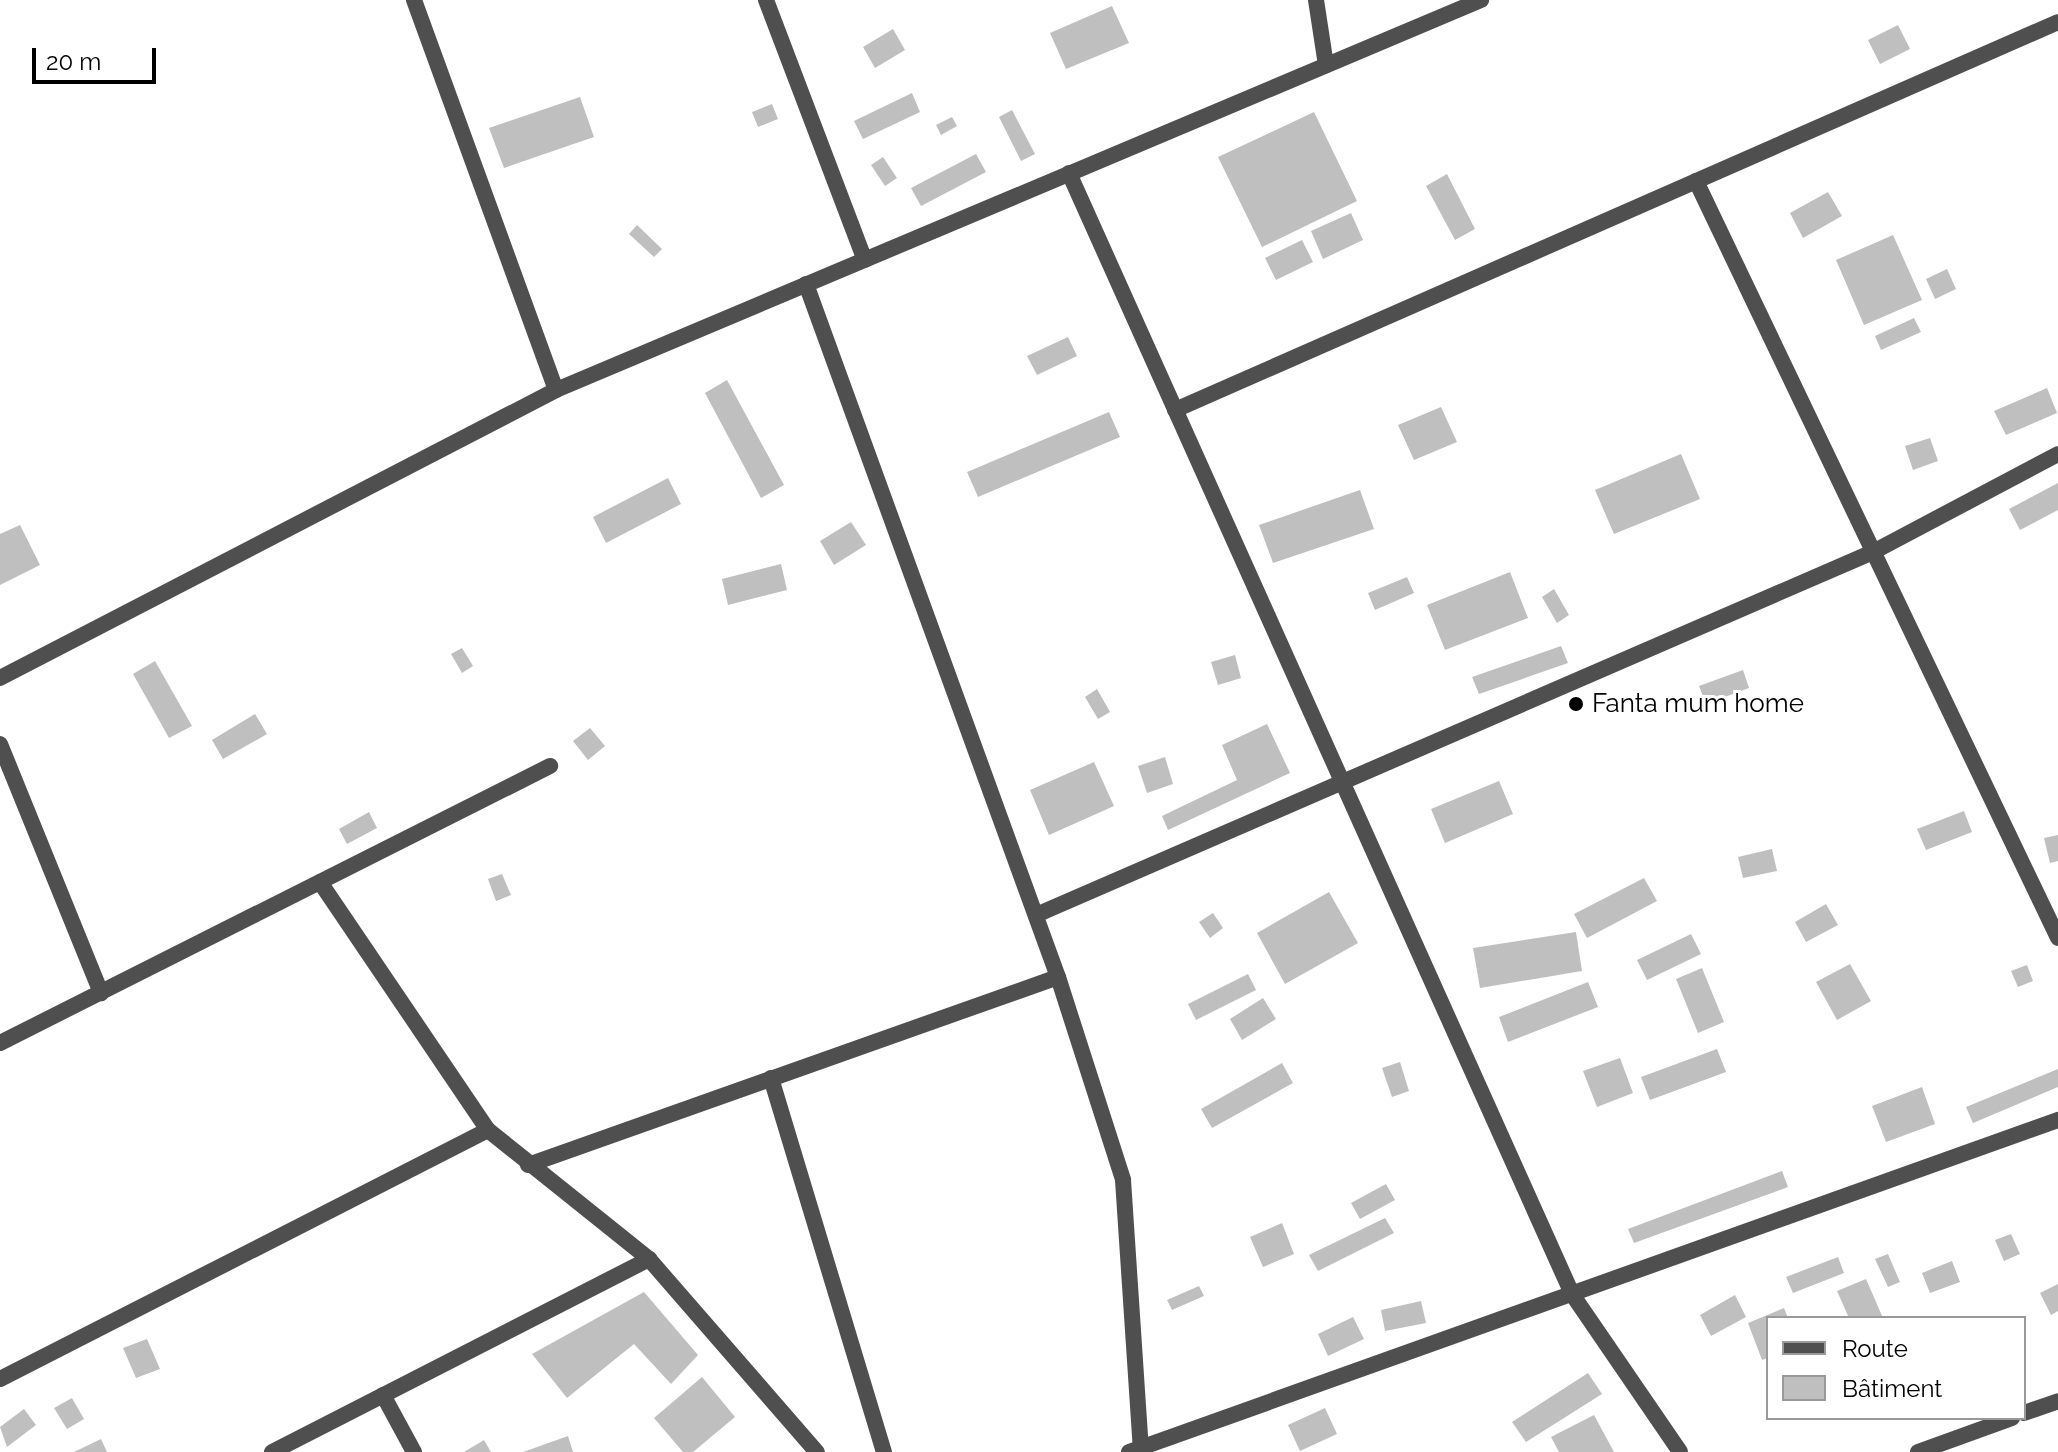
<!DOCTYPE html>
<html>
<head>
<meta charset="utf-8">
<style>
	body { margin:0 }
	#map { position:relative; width:2058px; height:1452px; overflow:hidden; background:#fff; font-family:Raleway,sans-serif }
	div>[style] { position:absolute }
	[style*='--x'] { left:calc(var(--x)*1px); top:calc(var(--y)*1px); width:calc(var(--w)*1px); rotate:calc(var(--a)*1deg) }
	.building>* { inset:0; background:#bfbfbf }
	.street>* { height:16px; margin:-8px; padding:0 8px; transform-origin:8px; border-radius:8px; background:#4f4f4f }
	.dots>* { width:22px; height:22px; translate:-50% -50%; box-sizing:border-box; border:4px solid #fff; border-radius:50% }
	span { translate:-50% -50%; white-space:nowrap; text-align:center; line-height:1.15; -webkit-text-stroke:6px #fff; paint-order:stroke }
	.poi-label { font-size:26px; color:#000 }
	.left { translate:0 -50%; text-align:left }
	.legend { position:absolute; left:1766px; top:1316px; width:260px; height:104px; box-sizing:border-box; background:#fff; border:2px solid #999; margin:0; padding:10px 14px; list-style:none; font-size:24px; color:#000 }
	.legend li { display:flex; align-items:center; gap:16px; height:40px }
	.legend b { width:40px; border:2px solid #999 }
	.scale { position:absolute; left:32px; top:48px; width:124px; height:36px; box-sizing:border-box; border:4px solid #000; border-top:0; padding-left:10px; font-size:24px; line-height:28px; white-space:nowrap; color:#000; -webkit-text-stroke:6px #fff; paint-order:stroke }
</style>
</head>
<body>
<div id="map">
	<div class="building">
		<div style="clip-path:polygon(1112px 6px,1129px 43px,1066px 69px,1050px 33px)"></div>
		<div style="clip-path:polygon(1898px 25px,1910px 49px,1880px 64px,1868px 40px)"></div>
		<div style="clip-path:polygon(893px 29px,905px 50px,875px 68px,863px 47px)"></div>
		<div style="clip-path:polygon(912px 93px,920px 112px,863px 139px,854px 121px)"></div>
		<div style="clip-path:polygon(580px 97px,594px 137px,504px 168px,489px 128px)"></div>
		<div style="clip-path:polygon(772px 104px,778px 119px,758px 127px,752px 112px)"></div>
		<div style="clip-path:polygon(1012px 110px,1035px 154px,1021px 161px,999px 117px)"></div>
		<div style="clip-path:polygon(1314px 112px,1357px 201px,1262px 247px,1218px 157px)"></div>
		<div style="clip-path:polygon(952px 117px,957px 126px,941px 135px,936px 125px)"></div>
		<div style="clip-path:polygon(976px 154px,986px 172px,921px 206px,911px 188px)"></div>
		<div style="clip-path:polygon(883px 157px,897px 178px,885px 186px,871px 165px)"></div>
		<div style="clip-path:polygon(1447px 174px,1475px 229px,1455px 240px,1426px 186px)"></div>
		<div style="clip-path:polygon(1828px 192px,1842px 216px,1803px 238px,1790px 213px)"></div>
		<div style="clip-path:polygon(1351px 213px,1363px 240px,1323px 259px,1311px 231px)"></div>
		<div style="clip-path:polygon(637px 225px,662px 249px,654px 257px,629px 234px)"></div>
		<div style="clip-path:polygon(1893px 235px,1922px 300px,1864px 325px,1836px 260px)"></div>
		<div style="clip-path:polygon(1302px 240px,1313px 262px,1276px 280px,1265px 258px)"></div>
		<div style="clip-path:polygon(1947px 269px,1956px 289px,1935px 299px,1926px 279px)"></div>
		<div style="clip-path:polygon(1914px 318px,1921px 332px,1881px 350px,1875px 336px)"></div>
		<div style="clip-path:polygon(1068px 337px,1077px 356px,1037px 375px,1027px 356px)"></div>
		<div style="clip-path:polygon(727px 380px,784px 485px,761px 498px,705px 393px)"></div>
		<div style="clip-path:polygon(2047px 388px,2057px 413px,2006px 435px,1994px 411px)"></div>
		<div style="clip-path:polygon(1441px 407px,1457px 442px,1414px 460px,1398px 425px)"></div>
		<div style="clip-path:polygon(1109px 412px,1120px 437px,978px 497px,967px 472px)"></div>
		<div style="clip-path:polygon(1930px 438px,1938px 461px,1913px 470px,1905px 446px)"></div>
		<div style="clip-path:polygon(1681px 454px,1700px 499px,1614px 534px,1595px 490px)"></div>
		<div style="clip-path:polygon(668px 478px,681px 504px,606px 543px,593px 517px)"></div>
		<div style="clip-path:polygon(2058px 483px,2058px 510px,2020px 530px,2009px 509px)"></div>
		<div style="clip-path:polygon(1360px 490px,1374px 529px,1273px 563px,1259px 525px)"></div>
		<div style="clip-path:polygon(851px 522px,866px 545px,834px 565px,820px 541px)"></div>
		<div style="clip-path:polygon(20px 525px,40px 565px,0 585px,0 534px)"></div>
		<div style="clip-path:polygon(781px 564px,787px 590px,728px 605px,722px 579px)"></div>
		<div style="clip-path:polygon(1510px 572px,1528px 618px,1445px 650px,1427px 605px)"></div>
		<div style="clip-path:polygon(1407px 577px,1414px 593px,1375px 610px,1368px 593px)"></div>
		<div style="clip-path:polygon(1554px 589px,1569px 615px,1557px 623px,1542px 597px)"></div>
		<div style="clip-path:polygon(1561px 646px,1568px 663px,1479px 694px,1472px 677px)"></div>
		<div style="clip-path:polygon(462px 648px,473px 666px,462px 673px,451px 654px)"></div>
		<div style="clip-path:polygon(1235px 655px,1241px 678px,1218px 685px,1211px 662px)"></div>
		<div style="clip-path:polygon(155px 661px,192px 726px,169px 738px,133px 674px)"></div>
		<div style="clip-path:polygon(1743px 670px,1749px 688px,1706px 704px,1699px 686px)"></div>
		<div style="clip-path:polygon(1097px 689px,1110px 712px,1098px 719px,1085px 697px)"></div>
		<div style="clip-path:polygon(255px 714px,267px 734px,223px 759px,212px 740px)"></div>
		<div style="clip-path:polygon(1267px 724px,1290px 773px,1168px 830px,1162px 816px,1237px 780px,1222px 745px)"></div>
		<div style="clip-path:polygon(590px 728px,605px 746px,588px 760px,573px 741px)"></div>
		<div style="clip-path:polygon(1165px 757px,1173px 784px,1147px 793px,1138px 766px)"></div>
		<div style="clip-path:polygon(1094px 762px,1114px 806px,1049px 835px,1030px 790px)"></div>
		<div style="clip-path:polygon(1499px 781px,1513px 814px,1445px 843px,1431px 809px)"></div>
		<div style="clip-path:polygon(1964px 811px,1972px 832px,1926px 850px,1917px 829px)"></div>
		<div style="clip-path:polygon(369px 812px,377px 828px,347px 844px,339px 829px)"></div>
		<div style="clip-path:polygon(2058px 835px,2058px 861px,2050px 863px,2044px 838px)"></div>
		<div style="clip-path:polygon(1772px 849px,1777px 871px,1743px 878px,1738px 857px)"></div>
		<div style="clip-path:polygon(502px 874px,511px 895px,496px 901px,488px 879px)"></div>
		<div style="clip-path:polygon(1644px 878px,1657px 901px,1587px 938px,1574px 914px)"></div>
		<div style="clip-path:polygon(1329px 892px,1358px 943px,1285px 984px,1257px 933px)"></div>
		<div style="clip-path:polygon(1826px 904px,1838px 925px,1806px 942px,1795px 922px)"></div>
		<div style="clip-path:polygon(1213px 913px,1223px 928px,1210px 938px,1199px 922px)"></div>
		<div style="clip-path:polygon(1576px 932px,1582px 971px,1480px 988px,1473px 948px)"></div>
		<div style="clip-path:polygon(1691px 934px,1701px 954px,1647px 980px,1637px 960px)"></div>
		<div style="clip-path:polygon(1850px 964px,1871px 1001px,1837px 1020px,1816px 982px)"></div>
		<div style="clip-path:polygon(2027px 965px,2033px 981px,2018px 987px,2011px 971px)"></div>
		<div style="clip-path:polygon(1702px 968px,1724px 1022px,1698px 1033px,1676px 979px)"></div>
		<div style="clip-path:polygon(1248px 974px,1256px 990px,1196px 1020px,1188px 1004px)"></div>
		<div style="clip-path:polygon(1588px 982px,1598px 1007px,1508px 1042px,1499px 1017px)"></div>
		<div style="clip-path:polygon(1263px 998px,1276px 1019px,1242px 1040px,1230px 1019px)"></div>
		<div style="clip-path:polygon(1717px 1049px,1726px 1072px,1650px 1100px,1641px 1077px)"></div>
		<div style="clip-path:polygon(1620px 1058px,1633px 1093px,1597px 1107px,1583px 1071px)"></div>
		<div style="clip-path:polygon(1400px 1062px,1409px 1091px,1392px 1097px,1382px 1068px)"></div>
		<div style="clip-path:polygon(1282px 1063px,1293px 1083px,1212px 1128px,1201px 1109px)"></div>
		<div style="clip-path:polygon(2058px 1069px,2058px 1087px,1973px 1123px,1966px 1107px)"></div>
		<div style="clip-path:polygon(1922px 1087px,1935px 1124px,1886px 1142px,1872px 1106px)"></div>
		<div style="clip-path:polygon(1782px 1171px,1788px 1187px,1634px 1243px,1628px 1229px)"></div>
		<div style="clip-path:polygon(1386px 1184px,1395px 1200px,1360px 1219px,1351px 1203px)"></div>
		<div style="clip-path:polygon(1385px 1218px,1394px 1233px,1318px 1271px,1309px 1255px)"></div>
		<div style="clip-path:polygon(1282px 1223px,1294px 1254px,1263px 1267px,1250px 1237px)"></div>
		<div style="clip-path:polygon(2011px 1234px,2020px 1254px,2004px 1261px,1995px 1240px)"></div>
		<div style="clip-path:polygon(1888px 1254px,1900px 1282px,1888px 1287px,1875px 1259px)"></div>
		<div style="clip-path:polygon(1838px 1257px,1844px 1273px,1793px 1293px,1786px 1277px)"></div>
		<div style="clip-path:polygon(1952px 1261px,1960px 1282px,1930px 1293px,1922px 1273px)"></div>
		<div style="clip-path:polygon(1866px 1279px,1883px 1318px,1849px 1318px,1837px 1291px)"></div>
		<div style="clip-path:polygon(2058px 1284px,2058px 1311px,2051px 1315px,2040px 1293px)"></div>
		<div style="clip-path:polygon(1199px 1286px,1204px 1296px,1172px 1310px,1167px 1300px)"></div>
		<div style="clip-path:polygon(644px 1292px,698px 1355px,671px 1384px,634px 1344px,567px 1398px,532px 1354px)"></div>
		<div style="clip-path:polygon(1735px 1295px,1746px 1317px,1711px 1336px,1700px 1315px)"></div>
		<div style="clip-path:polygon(1421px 1301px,1426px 1323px,1385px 1331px,1381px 1310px)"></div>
		<div style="clip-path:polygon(1784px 1308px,1788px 1318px,1768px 1318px,1768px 1358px,1762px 1360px,1748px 1323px)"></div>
		<div style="clip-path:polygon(1353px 1317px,1364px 1339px,1328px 1356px,1318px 1334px)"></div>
		<div style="clip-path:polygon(147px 1339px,160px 1369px,136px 1378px,123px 1348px)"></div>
		<div style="clip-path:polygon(1588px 1373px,1602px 1394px,1526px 1442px,1512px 1422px)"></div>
		<div style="clip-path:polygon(702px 1377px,735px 1417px,693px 1452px,683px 1452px,654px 1418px)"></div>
		<div style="clip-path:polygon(72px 1398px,84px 1419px,67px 1429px,54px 1408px)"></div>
		<div style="clip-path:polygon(1325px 1408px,1337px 1434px,1300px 1451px,1288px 1425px)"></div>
		<div style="clip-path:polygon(24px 1409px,36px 1425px,7px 1447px,0 1427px)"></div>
		<div style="clip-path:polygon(1594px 1415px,1614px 1452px,1559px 1452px,1551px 1437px)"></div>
		<div style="clip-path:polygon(568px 1436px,573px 1452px,523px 1452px)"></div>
		<div style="clip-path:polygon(101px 1439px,107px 1452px,74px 1452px)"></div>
		<div style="clip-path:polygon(484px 1440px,491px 1452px,464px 1452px)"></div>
	</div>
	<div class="street">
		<div style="--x:414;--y:0;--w:415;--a:70"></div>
		<div style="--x:766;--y:0;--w:278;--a:69.2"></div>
		<div style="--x:1316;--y:0;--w:66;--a:81.3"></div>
		<div style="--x:1069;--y:173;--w:1229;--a:65.83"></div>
		<div style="--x:1572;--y:1294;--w:191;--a:55.6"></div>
		<div style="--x:1696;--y:181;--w:839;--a:64.44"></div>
		<div style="--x:806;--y:284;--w:737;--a:70.02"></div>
		<div style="--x:1058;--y:977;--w:213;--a:72.2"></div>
		<div style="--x:1123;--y:1180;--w:273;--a:86.2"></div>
		<div style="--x:1175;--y:410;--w:964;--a:-23.72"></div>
		<div style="--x:0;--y:678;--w:626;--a:-27.38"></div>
		<div style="--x:556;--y:390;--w:1004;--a:-22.86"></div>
		<div style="--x:0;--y:744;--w:269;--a:67.9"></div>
		<div style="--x:320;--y:882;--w:300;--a:55.9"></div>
		<div style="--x:488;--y:1130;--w:206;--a:38.7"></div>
		<div style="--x:649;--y:1259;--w:256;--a:49"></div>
		<div style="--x:1036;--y:915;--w:912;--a:-23.45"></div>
		<div style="--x:1873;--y:552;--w:209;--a:-27.9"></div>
		<div style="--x:0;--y:1043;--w:616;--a:-26.73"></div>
		<div style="--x:771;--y:1078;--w:391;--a:73.2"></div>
		<div style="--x:528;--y:1165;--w:562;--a:-19.53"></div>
		<div style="--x:0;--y:1379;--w:548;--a:-27.03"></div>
		<div style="--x:383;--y:1395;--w:65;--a:61.5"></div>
		<div style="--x:2024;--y:1413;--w:36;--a:-19"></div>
		<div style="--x:272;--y:1452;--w:424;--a:-27.1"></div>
		<div style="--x:1129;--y:1452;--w:987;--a:-19.67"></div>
		<div style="--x:1918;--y:1452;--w:100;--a:-19.9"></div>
	</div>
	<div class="dots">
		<div style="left:1576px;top:704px;background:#000"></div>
	</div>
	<div class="poi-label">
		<span class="left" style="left:1592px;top:704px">Fanta mum home</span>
	</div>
	<ul class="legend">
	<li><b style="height:10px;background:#4f4f4f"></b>Route</li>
	<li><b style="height:22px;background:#bfbfbf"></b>Bâtiment</li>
	</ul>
	<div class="scale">20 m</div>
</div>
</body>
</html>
